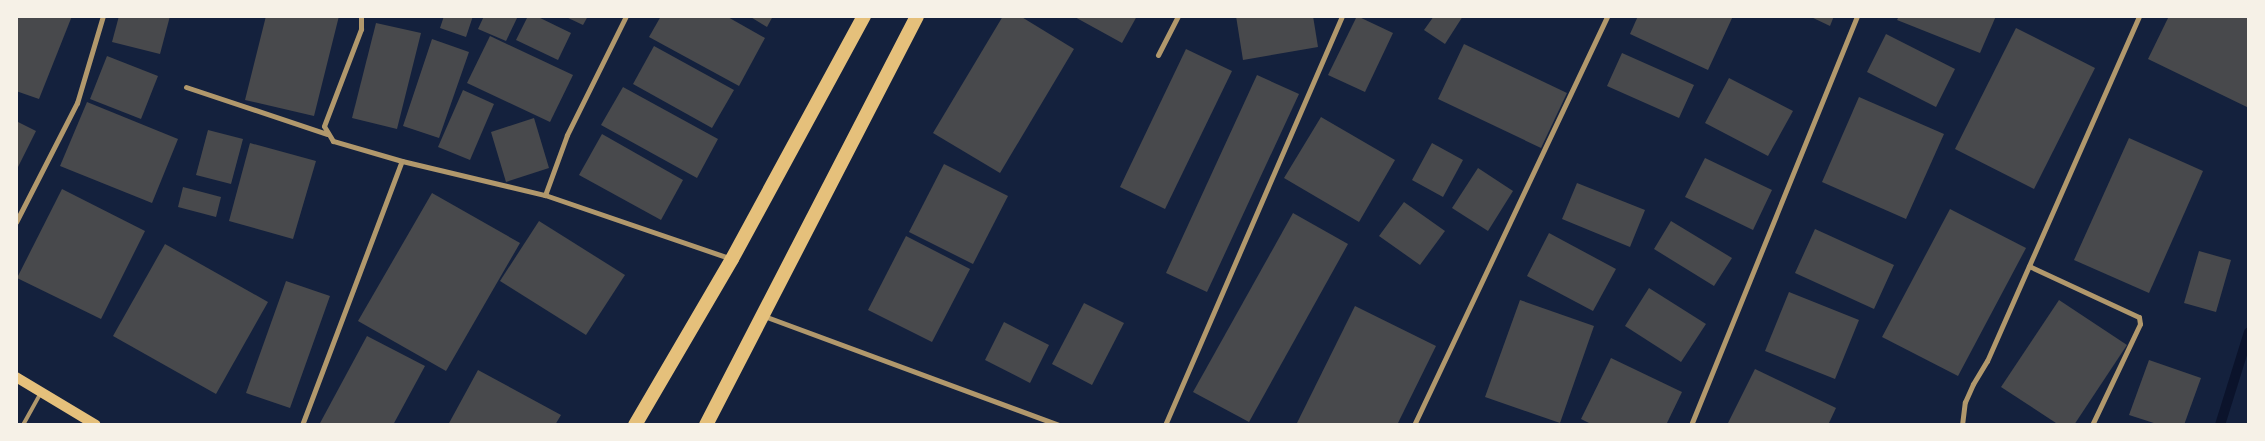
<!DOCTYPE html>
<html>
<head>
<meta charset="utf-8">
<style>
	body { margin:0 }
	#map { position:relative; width:2265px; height:441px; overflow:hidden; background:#14213d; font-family:Lora,serif }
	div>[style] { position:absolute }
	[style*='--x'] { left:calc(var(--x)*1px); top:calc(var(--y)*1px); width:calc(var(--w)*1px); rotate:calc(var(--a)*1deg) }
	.stream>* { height:10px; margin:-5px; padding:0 5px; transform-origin:5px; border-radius:5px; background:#0b132b }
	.building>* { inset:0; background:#48494c }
	.service>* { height:4px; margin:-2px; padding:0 2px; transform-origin:2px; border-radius:2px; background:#b1986c }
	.minor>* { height:5px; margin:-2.5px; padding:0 2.5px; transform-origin:2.5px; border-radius:2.5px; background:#b1986c }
	.secondary>* { height:10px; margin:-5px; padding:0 5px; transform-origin:5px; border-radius:5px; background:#e5c07b }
	.trunk>* { height:14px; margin:-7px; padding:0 7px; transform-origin:7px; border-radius:7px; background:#e5c07b }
	span { translate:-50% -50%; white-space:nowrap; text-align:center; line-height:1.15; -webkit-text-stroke:5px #f6f1e7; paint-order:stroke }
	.frame { position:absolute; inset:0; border:18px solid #f6f1e7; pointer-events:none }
</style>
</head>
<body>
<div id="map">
	<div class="stream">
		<div style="--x:2220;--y:425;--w:97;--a:-72.7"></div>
	</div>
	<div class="building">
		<div style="clip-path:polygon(16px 16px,72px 16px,39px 99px,16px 91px)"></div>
		<div style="clip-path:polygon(119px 16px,170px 16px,160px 54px,112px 42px)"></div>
		<div style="clip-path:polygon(266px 16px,339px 16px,314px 116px,245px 100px)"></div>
		<div style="clip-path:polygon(444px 16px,473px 16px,466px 37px,440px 28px)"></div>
		<div style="clip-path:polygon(484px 16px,518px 16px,506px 41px,478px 29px)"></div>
		<div style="clip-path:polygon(528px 16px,536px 16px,571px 33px,558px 60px,516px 40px)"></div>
		<div style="clip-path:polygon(564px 16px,588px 16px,583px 25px)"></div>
		<div style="clip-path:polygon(661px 16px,726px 16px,765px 38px,739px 86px,649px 37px)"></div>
		<div style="clip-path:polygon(749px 16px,773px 16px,767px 27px)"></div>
		<div style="clip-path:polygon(1003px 16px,1020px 16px,1074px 49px,1000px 173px,933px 133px)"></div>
		<div style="clip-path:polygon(1073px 16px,1137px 16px,1122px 43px)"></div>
		<div style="clip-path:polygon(1236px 16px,1313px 16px,1318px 47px,1243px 60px)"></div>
		<div style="clip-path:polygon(1357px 16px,1393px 33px,1365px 92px,1328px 75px)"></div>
		<div style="clip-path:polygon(1434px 16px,1463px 16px,1445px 44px,1424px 30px)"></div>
		<div style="clip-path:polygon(1638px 16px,1733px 16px,1708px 70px,1630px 34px)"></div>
		<div style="clip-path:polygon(1809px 16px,1834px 16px,1830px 26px)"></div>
		<div style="clip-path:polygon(1899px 16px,1996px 16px,1980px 53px,1897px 20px)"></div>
		<div style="clip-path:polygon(2169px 16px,2249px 16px,2249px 108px,2148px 59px)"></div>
		<div style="clip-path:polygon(376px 23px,421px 33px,397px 129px,352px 118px)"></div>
		<div style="clip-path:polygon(2016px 28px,2095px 68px,2034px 189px,1955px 149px)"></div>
		<div style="clip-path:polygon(1886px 34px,1955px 69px,1936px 107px,1867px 72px)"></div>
		<div style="clip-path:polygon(490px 36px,573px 75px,550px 122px,467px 83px)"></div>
		<div style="clip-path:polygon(432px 39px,469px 52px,439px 138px,403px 126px)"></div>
		<div style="clip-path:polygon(1464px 44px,1567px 93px,1541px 148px,1438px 99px)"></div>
		<div style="clip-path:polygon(654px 46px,734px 90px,712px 128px,633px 84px)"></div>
		<div style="clip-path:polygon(1186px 49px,1232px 71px,1165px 209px,1120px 187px)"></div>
		<div style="clip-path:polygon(1622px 53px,1694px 85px,1679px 118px,1607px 86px)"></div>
		<div style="clip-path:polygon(107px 56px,158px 76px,141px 119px,90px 99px)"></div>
		<div style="clip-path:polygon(1257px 75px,1299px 94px,1207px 292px,1166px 273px)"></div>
		<div style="clip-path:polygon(1729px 78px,1793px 111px,1768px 156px,1705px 123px)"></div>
		<div style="clip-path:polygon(623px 87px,718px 139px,697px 178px,601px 125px)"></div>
		<div style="clip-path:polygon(463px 90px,494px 104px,470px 160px,438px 147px)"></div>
		<div style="clip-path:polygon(1859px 97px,1944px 134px,1906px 219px,1822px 182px)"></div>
		<div style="clip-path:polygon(87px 102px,178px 139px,152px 203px,60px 166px)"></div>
		<div style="clip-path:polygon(1321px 117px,1395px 160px,1359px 222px,1284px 178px)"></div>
		<div style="clip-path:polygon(534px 118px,549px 168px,506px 182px,491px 132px)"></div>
		<div style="clip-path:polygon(16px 121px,36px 131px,16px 171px)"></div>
		<div style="clip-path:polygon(208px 130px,243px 139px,231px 184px,196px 175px)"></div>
		<div style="clip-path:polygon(602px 134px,683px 180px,661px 220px,579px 175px)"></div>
		<div style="clip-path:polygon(2129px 138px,2203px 171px,2149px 293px,2074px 260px)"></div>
		<div style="clip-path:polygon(250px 143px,316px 161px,293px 239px,229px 221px)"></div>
		<div style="clip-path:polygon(1432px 143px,1463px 160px,1443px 197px,1412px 180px)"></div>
		<div style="clip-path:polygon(1705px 158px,1772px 190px,1753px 230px,1685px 197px)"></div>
		<div style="clip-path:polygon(944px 164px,1008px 196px,973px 264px,909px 232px)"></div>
		<div style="clip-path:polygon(1478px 168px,1513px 191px,1488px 231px,1452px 208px)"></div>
		<div style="clip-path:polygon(1577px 183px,1645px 210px,1630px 247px,1562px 219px)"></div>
		<div style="clip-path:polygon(183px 187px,221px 197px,216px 217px,178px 207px)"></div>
		<div style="clip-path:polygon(62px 189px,145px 231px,101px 319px,17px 278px)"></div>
		<div style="clip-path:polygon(432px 193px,520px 243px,446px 371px,358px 321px)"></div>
		<div style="clip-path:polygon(1404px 202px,1445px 231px,1420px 265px,1379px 236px)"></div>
		<div style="clip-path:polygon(1950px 209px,2026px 248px,1958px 376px,1882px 337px)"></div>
		<div style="clip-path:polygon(1293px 213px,1348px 244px,1249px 422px,1193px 392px)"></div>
		<div style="clip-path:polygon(539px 221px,625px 275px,586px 335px,500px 281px)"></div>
		<div style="clip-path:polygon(1671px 221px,1732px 258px,1714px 286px,1654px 249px)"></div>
		<div style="clip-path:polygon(1815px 229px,1894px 265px,1874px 309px,1795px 273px)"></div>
		<div style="clip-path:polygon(1549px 233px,1616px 269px,1593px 311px,1527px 276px)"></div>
		<div style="clip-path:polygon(906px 236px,970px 269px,932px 342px,868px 310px)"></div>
		<div style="clip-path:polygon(165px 244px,268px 302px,216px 394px,113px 336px)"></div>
		<div style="clip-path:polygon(2199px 251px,2231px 260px,2216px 312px,2184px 303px)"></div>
		<div style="clip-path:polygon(286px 281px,330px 296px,290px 408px,246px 393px)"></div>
		<div style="clip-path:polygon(1649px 288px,1706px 324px,1681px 362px,1625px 326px)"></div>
		<div style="clip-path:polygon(1789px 292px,1859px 320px,1835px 379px,1765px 351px)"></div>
		<div style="clip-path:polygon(1520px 300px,1594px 326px,1560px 423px,1485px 397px)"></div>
		<div style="clip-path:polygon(2059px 300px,2127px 345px,2074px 425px,2059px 425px,2001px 387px)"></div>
		<div style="clip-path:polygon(1084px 303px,1124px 323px,1092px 385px,1052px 364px)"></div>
		<div style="clip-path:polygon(1355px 306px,1436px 346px,1397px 425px,1296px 425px)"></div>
		<div style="clip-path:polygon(1004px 322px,1049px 345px,1030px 383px,985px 360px)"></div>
		<div style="clip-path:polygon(367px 336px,425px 366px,393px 425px,319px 425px)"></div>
		<div style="clip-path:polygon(1611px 358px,1682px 392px,1666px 425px,1593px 425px,1581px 419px)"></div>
		<div style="clip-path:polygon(2149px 360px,2201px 378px,2184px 425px,2160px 425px,2129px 415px)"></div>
		<div style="clip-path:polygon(1755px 369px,1836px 408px,1828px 425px,1727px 425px)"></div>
		<div style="clip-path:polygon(478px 370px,561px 415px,555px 425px,448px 425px)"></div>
	</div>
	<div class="service">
		<div style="--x:23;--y:425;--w:35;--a:-61"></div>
	</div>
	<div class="minor">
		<div style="--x:626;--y:16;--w:133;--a:116.4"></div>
		<div style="--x:567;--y:135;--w:64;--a:110.1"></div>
		<div style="--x:545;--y:195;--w:198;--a:18.9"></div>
		<div style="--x:1158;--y:55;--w:44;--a:-62.9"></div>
		<div style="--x:186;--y:87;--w:149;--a:18.4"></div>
		<div style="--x:402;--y:161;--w:147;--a:13.4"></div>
		<div style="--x:16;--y:222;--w:134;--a:-62.9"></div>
		<div style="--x:77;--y:103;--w:91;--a:-73.4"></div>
		<div style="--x:2029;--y:266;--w:121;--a:24.9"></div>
		<div style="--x:2139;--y:317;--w:7;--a:82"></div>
		<div style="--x:2140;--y:324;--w:112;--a:115.4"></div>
		<div style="--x:764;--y:316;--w:314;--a:20.3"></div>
		<div style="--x:302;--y:425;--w:282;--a:-69.3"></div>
		<div style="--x:402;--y:161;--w:72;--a:-163.8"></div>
		<div style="--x:333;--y:141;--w:17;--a:-121"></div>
		<div style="--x:324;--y:126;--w:104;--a:-69.1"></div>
		<div style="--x:361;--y:29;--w:13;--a:-90"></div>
		<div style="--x:1165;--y:425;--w:446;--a:-66.6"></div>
		<div style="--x:1414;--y:425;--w:452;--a:-64.7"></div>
		<div style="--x:1691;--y:425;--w:441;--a:-67.9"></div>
		<div style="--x:1962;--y:425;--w:23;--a:-83"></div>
		<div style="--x:1965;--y:402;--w:20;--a:-66"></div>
		<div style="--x:1973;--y:384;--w:27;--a:-59"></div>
		<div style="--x:1987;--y:361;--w:377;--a:-66.2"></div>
	</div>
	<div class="secondary">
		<div style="--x:16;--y:377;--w:93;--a:31"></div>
	</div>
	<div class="trunk">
		<div style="--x:635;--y:425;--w:192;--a:-59.7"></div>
		<div style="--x:732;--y:259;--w:277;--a:-61.5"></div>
		<div style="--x:706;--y:425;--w:460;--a:-62.7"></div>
	</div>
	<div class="frame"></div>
</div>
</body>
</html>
